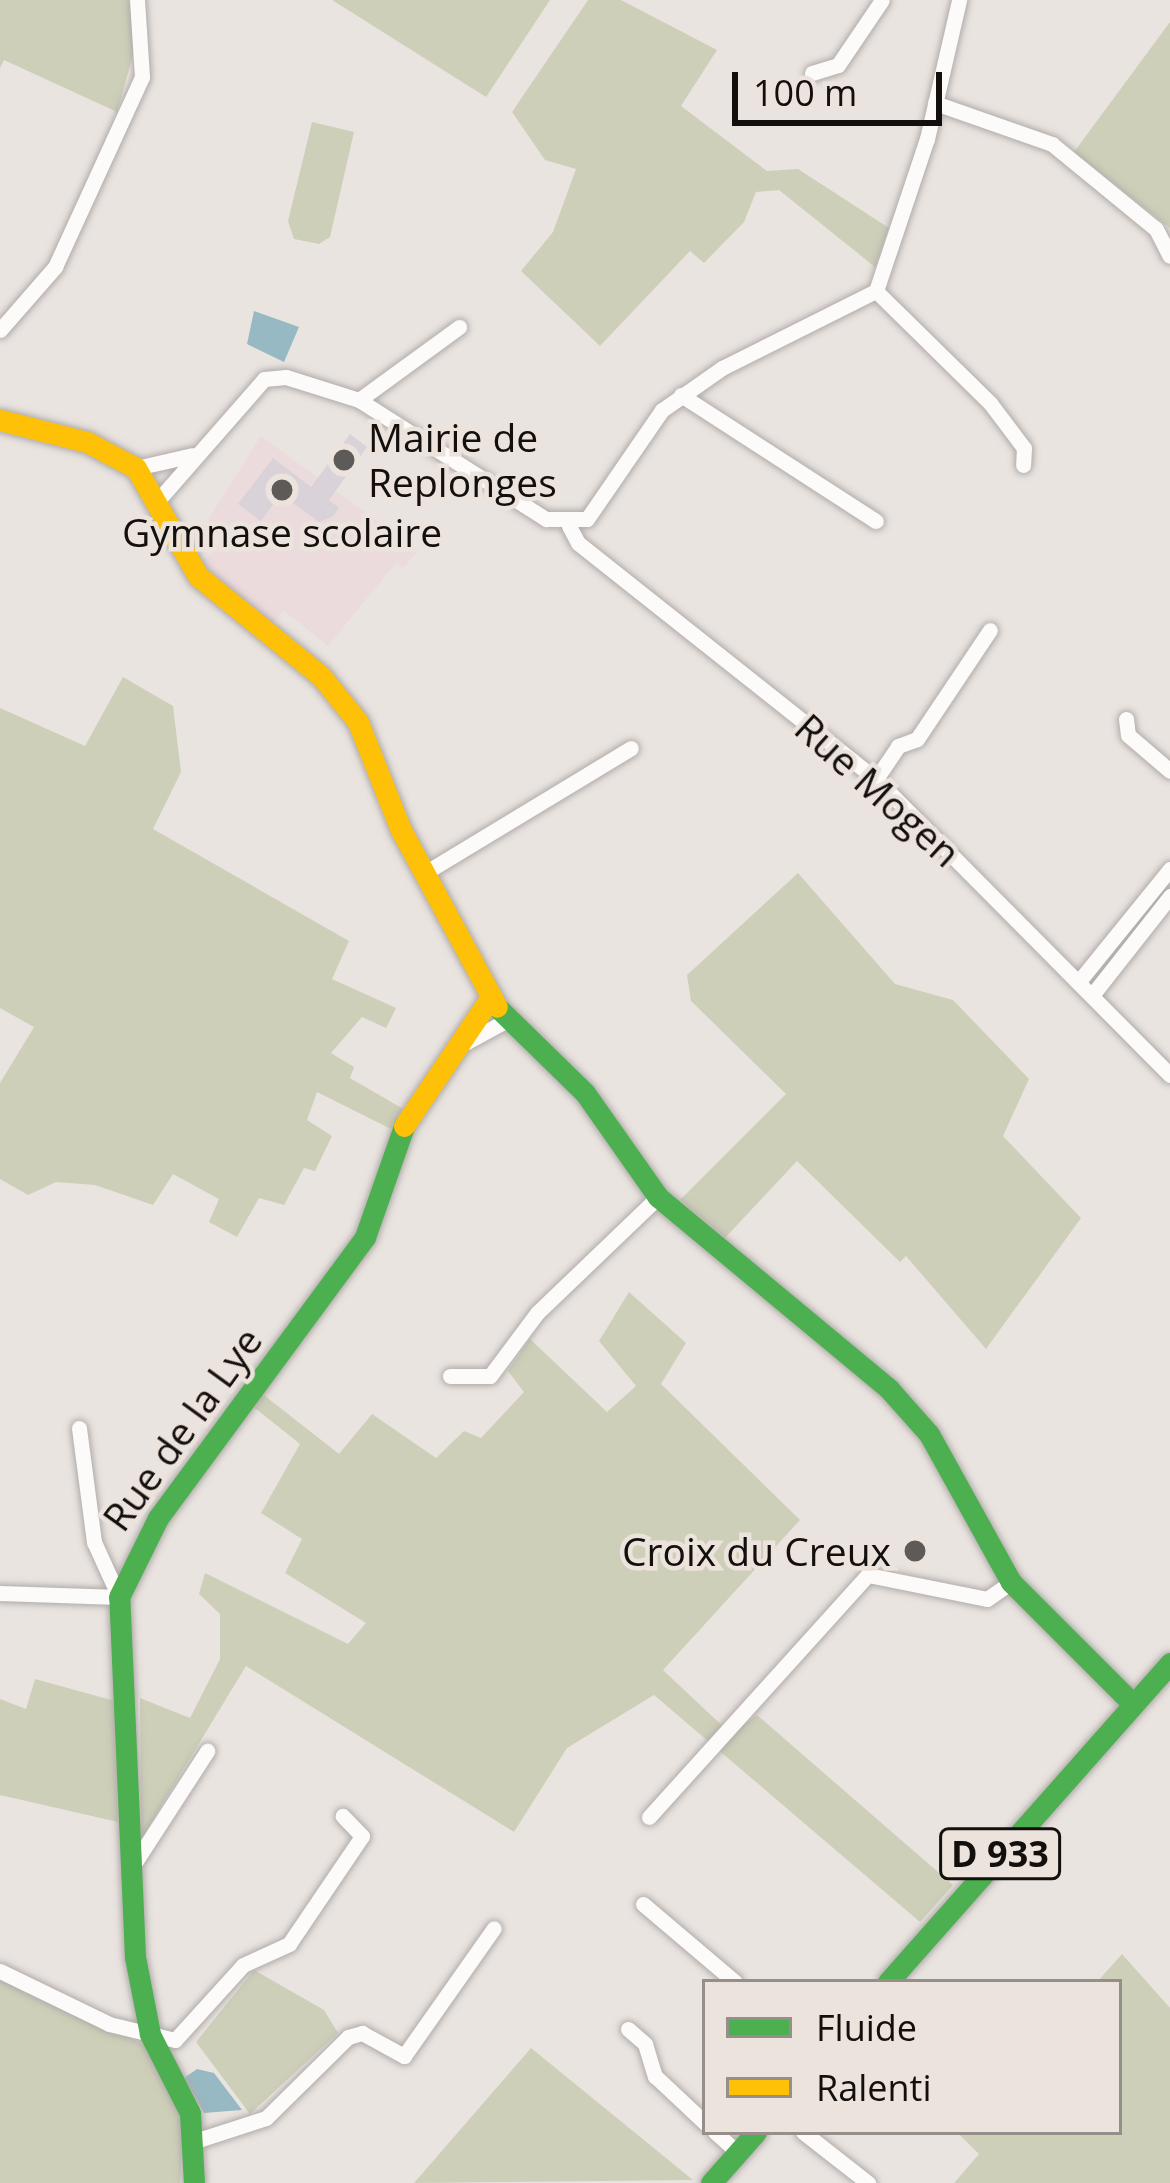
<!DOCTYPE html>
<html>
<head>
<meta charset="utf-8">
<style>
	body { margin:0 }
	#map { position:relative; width:1170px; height:2183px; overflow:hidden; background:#eae4e0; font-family:"Open Sans",sans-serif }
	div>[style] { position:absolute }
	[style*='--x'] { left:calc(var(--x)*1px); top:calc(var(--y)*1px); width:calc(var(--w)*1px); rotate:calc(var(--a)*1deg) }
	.education>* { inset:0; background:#ecdbdd }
	.green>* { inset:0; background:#cecfb8 }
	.water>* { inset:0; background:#97b9c4 }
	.building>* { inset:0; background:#d9d2d9 }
	.roads { filter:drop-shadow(0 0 3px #b0acaa) drop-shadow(0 0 3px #b0acaa) }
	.street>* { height:15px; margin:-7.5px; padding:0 7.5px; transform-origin:7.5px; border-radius:7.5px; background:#fcfbfa }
	.fast>* { height:21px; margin:-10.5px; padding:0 10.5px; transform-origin:10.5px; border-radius:10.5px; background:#4caf50 }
	.slow>* { height:21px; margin:-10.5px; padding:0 10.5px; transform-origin:10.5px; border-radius:10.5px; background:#ffc107 }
	.dots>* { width:33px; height:33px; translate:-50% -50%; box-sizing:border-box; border:6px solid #ede3dd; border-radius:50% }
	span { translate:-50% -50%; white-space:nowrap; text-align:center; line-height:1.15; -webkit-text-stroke:9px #ede3dd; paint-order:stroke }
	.shield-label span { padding:3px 9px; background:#ede3dd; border:3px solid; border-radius:9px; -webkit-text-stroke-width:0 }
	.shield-label { font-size:36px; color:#120f0d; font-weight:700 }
	.poi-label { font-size:39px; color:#120f0d }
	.left { translate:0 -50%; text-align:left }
	.right { translate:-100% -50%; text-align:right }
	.street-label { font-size:39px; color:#120f0d }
	.legend { position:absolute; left:702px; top:1979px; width:420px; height:156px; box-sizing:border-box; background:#ede3dd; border:3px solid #958e8a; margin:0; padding:15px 21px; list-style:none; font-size:36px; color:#120f0d }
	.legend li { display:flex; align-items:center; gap:24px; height:60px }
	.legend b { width:60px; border:3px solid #958e8a }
	.scale { position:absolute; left:732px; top:72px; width:210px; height:54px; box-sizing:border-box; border:6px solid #120f0d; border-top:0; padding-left:15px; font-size:36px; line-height:42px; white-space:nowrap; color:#120f0d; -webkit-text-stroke:9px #ede3dd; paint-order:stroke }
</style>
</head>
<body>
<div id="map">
	<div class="education">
		<div style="clip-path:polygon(261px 436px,418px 551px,403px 568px,396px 563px,328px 646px,283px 610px,273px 625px,200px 565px,225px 537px,208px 520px)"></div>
	</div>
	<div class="green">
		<div style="clip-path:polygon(0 0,129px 0,138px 37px,117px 112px,4px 60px,0 68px)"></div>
		<div style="clip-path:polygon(332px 0,550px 0,486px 97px)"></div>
		<div style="clip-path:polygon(588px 0,621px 0,717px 50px,681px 106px,767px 171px,798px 169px,889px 228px,875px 267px,779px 190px,756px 192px,744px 222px,704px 263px,690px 251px,600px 346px,521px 271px,553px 232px,576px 169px,545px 160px,512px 112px)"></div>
		<div style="clip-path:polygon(1170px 22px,1170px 228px,1074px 152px)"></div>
		<div style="clip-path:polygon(312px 122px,354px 132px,330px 237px,319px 244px,294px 239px,288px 221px)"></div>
		<div style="clip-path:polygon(123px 677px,173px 706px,181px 772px,153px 829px,349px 941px,332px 979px,396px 1008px,386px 1028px,362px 1017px,331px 1053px,354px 1067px,350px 1078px,405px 1110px,391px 1129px,317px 1092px,307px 1120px,332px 1136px,315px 1171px,304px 1168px,284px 1205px,259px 1198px,237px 1237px,209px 1222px,219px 1199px,173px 1174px,153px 1205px,95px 1185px,56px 1182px,28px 1195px,0 1179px,0 1083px,34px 1027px,0 1008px,0 708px,85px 746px)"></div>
		<div style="clip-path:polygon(798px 873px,895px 984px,953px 1000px,1029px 1079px,1003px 1136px,1081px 1218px,986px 1349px,906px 1256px,900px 1262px,797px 1161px,725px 1238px,680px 1200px,786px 1094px,691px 1001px,687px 975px)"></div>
		<div style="clip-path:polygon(629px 1292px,686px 1343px,661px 1384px,800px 1520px,663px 1670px,731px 1734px,757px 1715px,953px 1885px,920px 1922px,654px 1695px,567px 1748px,514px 1832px,246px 1666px,141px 1839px,140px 1698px,190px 1718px,220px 1659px,220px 1614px,199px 1594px,205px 1573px,348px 1644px,366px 1623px,285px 1573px,302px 1539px,261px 1513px,300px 1444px,250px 1404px,260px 1392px,339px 1454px,372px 1414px,436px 1458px,464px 1431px,481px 1438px,524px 1392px,508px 1371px,530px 1339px,607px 1412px,636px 1386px,599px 1341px)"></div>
		<div style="clip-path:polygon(35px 1679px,115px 1701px,118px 1822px,0 1795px,0 1699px,26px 1709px)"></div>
		<div style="clip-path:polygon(1122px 1954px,1170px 2008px,1170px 2183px,954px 2183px,979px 2154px,957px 2132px,1119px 2132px,1119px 1982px,1097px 1982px)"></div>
		<div style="clip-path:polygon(254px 1970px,324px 2010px,338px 2033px,250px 2114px,196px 2042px)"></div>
		<div style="clip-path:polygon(0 1977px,145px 2045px,184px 2115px,180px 2183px,0 2183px)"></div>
		<div style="clip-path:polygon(531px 2048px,693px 2180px,414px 2183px)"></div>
	</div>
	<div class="water">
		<div style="clip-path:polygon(254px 311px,299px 327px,284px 362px,247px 344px)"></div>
		<div style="clip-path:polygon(197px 2069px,214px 2073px,242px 2110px,204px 2113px,184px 2078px)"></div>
	</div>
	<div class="building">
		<div style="clip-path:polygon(350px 434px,367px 447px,329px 500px,339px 508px,332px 517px,319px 522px,281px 494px,261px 521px,238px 504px,273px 458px,311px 487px)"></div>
	</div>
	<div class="roads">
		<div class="street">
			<div style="--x:812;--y:73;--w:27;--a:-17"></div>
			<div style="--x:838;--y:65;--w:78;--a:-55.9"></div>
			<div style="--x:935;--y:103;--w:124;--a:19.3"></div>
			<div style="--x:1052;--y:144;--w:134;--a:39.3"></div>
			<div style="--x:1156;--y:229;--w:30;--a:63"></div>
			<div style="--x:876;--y:291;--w:160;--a:44.5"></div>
			<div style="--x:990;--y:403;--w:56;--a:52.9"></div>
			<div style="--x:1024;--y:448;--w:17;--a:93"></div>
			<div style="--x:0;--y:330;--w:84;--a:-48.9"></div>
			<div style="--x:55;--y:267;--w:209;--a:-65.4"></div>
			<div style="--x:142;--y:77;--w:77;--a:-93.7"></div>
			<div style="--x:681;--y:395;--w:232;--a:32.9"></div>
			<div style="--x:359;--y:400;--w:124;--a:-36.1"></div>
			<div style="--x:136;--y:468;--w:58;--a:-12.8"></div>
			<div style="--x:160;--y:498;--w:158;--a:-48.8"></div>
			<div style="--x:264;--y:379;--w:22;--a:-5"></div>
			<div style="--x:286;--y:377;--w:77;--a:17.5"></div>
			<div style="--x:359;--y:400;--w:222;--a:32.5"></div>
			<div style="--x:546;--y:519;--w:41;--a:0"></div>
			<div style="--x:587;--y:519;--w:132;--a:-55.5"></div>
			<div style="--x:662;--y:410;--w:73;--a:-35"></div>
			<div style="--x:722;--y:368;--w:172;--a:-26.6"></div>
			<div style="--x:876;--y:291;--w:160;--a:-71.5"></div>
			<div style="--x:927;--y:139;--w:143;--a:-77"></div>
			<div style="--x:569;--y:526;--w:19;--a:62"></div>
			<div style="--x:578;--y:543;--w:380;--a:38.4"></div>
			<div style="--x:876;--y:779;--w:417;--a:45.2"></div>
			<div style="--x:1126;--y:719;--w:16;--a:83"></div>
			<div style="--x:1128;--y:735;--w:55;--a:40.6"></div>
			<div style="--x:876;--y:779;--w:40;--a:-56"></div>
			<div style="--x:898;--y:746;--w:20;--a:-20"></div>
			<div style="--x:917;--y:739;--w:131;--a:-56.2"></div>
			<div style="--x:423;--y:874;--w:243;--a:-31.2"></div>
			<div style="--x:1080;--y:980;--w:143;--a:-51"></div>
			<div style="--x:1093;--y:994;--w:125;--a:-51.8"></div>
			<div style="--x:467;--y:1042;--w:46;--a:-28.8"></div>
			<div style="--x:450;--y:1376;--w:40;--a:0"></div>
			<div style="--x:490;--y:1376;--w:79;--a:-53.3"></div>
			<div style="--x:537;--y:1313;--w:168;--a:-43.8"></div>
			<div style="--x:0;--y:1593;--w:119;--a:1.9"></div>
			<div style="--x:119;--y:1597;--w:60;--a:-114.4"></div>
			<div style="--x:94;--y:1542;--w:115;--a:-97.5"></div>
			<div style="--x:649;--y:1817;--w:326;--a:-47.9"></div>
			<div style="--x:868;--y:1575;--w:121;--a:11.4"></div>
			<div style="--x:987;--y:1599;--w:29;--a:-35"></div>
			<div style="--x:134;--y:1864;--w:135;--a:-57.1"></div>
			<div style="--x:643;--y:1904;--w:121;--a:40.3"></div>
			<div style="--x:0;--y:1971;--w:121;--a:25.9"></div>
			<div style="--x:109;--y:2024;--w:68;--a:13.6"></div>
			<div style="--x:175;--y:2040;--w:101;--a:-47.8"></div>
			<div style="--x:243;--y:1965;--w:51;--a:-24.5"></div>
			<div style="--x:289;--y:1944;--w:130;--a:-55.9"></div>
			<div style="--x:362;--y:1836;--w:28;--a:-134"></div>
			<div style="--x:628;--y:2029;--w:23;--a:41"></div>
			<div style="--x:645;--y:2044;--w:34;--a:73"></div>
			<div style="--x:655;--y:2076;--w:69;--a:43.2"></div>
			<div style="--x:715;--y:2132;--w:31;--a:42"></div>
			<div style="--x:803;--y:2132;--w:83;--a:38.1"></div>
			<div style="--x:195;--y:2141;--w:75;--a:-17.9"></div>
			<div style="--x:266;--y:2118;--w:115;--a:-44.6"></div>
			<div style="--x:348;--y:2037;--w:15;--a:-16"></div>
			<div style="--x:362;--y:2033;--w:48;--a:28.7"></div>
			<div style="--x:404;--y:2056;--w:156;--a:-54.9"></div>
		</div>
		<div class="fast">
			<div style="--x:497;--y:1007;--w:123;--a:44.3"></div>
			<div style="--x:585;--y:1093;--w:127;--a:54.9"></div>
			<div style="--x:658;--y:1197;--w:300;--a:39.7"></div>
			<div style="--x:889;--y:1389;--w:60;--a:48.4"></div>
			<div style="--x:929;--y:1434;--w:169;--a:61"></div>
			<div style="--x:1011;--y:1582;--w:168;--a:45"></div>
			<div style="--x:888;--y:1982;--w:426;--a:-48.5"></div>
			<div style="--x:194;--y:2183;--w:70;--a:-93.3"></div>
			<div style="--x:190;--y:2113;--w:89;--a:-116.9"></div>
			<div style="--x:150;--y:2034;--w:78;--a:-101"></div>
			<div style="--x:135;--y:1957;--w:360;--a:-92.5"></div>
			<div style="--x:119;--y:1597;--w:88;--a:-63.7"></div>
			<div style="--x:158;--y:1518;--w:349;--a:-53.6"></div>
			<div style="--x:365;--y:1237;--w:118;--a:-70.6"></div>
			<div style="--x:711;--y:2183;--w:68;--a:-48.6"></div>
		</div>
		<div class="slow">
			<div style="--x:0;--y:420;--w:90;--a:14.2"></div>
			<div style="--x:87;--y:442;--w:55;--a:28"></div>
			<div style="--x:136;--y:468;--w:125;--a:60.1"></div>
			<div style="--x:198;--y:576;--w:159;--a:39.1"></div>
			<div style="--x:321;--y:676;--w:59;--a:51.2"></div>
			<div style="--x:358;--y:722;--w:116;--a:68.3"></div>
			<div style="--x:401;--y:830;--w:201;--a:61.5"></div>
			<div style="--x:404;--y:1126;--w:156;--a:-56"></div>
		</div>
	</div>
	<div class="dots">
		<div style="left:344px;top:460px;background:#5e5a57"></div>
		<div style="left:282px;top:490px;background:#5e5a57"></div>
		<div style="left:915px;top:1551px;background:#5e5a57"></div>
	</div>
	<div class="shield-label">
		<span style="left:1000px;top:1854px">D 933</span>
	</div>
	<div class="poi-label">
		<span class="left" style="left:368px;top:460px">Mairie de<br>Replonges</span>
		<span style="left:282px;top:532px">Gymnase scolaire</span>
		<span class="right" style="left:891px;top:1551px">Croix du Creux</span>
	</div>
	<div class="street-label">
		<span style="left:878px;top:790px;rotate:42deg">Rue Mogen</span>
		<span style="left:182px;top:1429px;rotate:-54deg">Rue de la Lye</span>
	</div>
	<ul class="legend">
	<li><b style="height:15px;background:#4caf50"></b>Fluide</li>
	<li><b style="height:15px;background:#ffc107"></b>Ralenti</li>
	</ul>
	<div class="scale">100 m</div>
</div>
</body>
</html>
